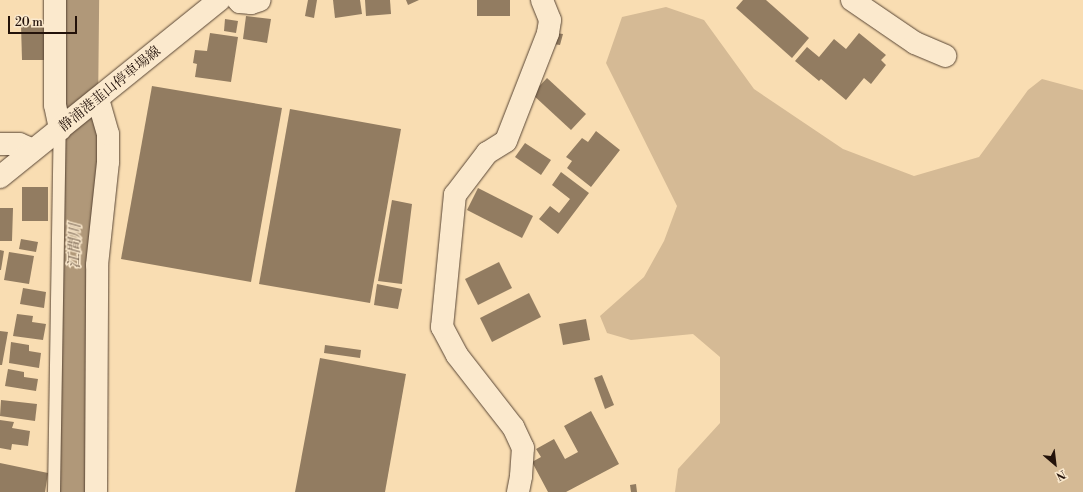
<!DOCTYPE html>
<html>
<head>
<meta charset="utf-8">
<style>
	body { margin:0 }
	#map { position:relative; width:1083px; height:492px; overflow:hidden; background:#f9ddb2; font-family:"Libre Bodoni","Noto Serif JP",serif }
	div>[style] { position:absolute }
	[style*='--x'] { left:calc(var(--x)*1px); top:calc(var(--y)*1px); width:calc(var(--w)*1px); rotate:calc(var(--a)*1deg) }
	.green>* { inset:0; background:#d5ba95 }
	.river>* { height:41px; margin:-20.5px; padding:0 20.5px; transform-origin:20.5px; border-radius:20.5px; background:#b09879 }
	.building>* { inset:0; background:#927c61 }
	.roads { filter:drop-shadow(0 0 1px #584534) drop-shadow(0 0 1px #584534) }
	.lane>* { height:12px; margin:-6px; padding:0 6px; transform-origin:6px; border-radius:6px; background:#fbe9cd }
	.street>* { height:22px; margin:-11px; padding:0 11px; transform-origin:11px; border-radius:11px; background:#fbe9cd }
	.secondary>* { height:22px; margin:-11px; padding:0 11px; transform-origin:11px; border-radius:11px; background:#fbe9cd }
	span { translate:-50% -50%; white-space:nowrap; text-align:center; line-height:1.15; -webkit-text-stroke:3px #fbe9cd; paint-order:stroke }
	.street-label { font-size:14px; color:#23120a }
	.water-label { font-size:15px; color:#624e3c; font-style:italic }
	.north { position:absolute; left:1035px; top:444px; width:40px; height:40px; -webkit-text-stroke:3px #fbe9cd; paint-order:stroke; rotate:152deg; font-size:11px; font-weight:700; line-height:16px; text-align:center; color:#23120a }
	.north::after { content:''; display:block; margin:auto; width:14px; height:18px; background:#23120a; clip-path:polygon(50% 0,100% 100%,50% 72%,0 100%) }
	.scale { position:absolute; left:8px; top:16px; width:69px; height:18px; box-sizing:border-box; border:2px solid #23120a; border-top:0; padding-left:5px; font-size:12px; line-height:14px; white-space:nowrap; color:#23120a; -webkit-text-stroke:3px #fbe9cd; paint-order:stroke }
</style>
</head>
<body>
<div id="map">
	<div class="green">
		<div style="clip-path:polygon(666px 7px,704px 20px,754px 89px,843px 149px,914px 176px,979px 157px,1028px 90px,1042px 79px,1083px 90px,1083px 492px,675px 492px,678px 469px,720px 423px,720px 357px,693px 334px,631px 340px,607px 333px,600px 316px,644px 277px,664px 241px,677px 206px,606px 63px,622px 17px)"></div>
	</div>
	<div class="river">
		<div style="--x:73;--y:492;--w:492;--a:-89.4"></div>
	</div>
	<div class="building">
		<div style="clip-path:polygon(308px 0,317px 0,314px 18px,305px 16px)"></div>
		<div style="clip-path:polygon(333px 0,360px 0,362px 14px,335px 18px)"></div>
		<div style="clip-path:polygon(365px 0,390px 0,391px 14px,366px 16px)"></div>
		<div style="clip-path:polygon(406px 0,419px 0,408px 5px)"></div>
		<div style="clip-path:polygon(477px 0,510px 0,510px 16px,477px 16px)"></div>
		<div style="clip-path:polygon(743px 0,766px 0,809px 38px,792px 58px,736px 8px)"></div>
		<div style="clip-path:polygon(246px 16px,271px 19px,267px 43px,243px 39px)"></div>
		<div style="clip-path:polygon(225px 19px,238px 21px,236px 33px,224px 31px)"></div>
		<div style="clip-path:polygon(48px 24px,49px 60px,22px 60px,21px 25px)"></div>
		<div style="clip-path:polygon(210px 33px,238px 37px,231px 82px,195px 77px,197px 64px,193px 63px,195px 50px,207px 51px)"></div>
		<div style="clip-path:polygon(556px 33px,563px 34px,560px 45px,553px 44px)"></div>
		<div style="clip-path:polygon(859px 33px,886px 55px,881px 60px,886px 65px,871px 84px,864px 78px,846px 100px,821px 79px,819px 81px,795px 61px,807px 47px,819px 57px,834px 39px,846px 49px)"></div>
		<div style="clip-path:polygon(547px 78px,586px 114px,571px 130px,532px 94px)"></div>
		<div style="clip-path:polygon(152px 86px,282px 108px,251px 282px,121px 259px)"></div>
		<div style="clip-path:polygon(290px 109px,401px 129px,370px 303px,259px 284px)"></div>
		<div style="clip-path:polygon(596px 131px,620px 150px,591px 187px,567px 168px,572px 161px,566px 157px,582px 138px,588px 142px)"></div>
		<div style="clip-path:polygon(525px 143px,551px 160px,541px 175px,515px 157px)"></div>
		<div style="clip-path:polygon(561px 172px,589px 193px,558px 234px,539px 219px,550px 206px,559px 213px,570px 199px,552px 185px)"></div>
		<div style="clip-path:polygon(22px 187px,48px 187px,48px 221px,22px 221px)"></div>
		<div style="clip-path:polygon(478px 188px,533px 216px,522px 238px,467px 210px)"></div>
		<div style="clip-path:polygon(392px 200px,412px 204px,402px 284px,378px 281px)"></div>
		<div style="clip-path:polygon(0 208px,13px 208px,12px 241px,0 241px)"></div>
		<div style="clip-path:polygon(21px 239px,38px 242px,36px 252px,19px 249px)"></div>
		<div style="clip-path:polygon(0 250px,4px 251px,1px 270px,0 270px)"></div>
		<div style="clip-path:polygon(9px 252px,34px 256px,29px 284px,4px 280px)"></div>
		<div style="clip-path:polygon(499px 262px,512px 288px,478px 305px,465px 279px)"></div>
		<div style="clip-path:polygon(377px 284px,402px 289px,398px 309px,374px 305px)"></div>
		<div style="clip-path:polygon(23px 288px,46px 292px,44px 308px,20px 304px)"></div>
		<div style="clip-path:polygon(529px 293px,541px 317px,492px 342px,480px 318px)"></div>
		<div style="clip-path:polygon(17px 314px,33px 316px,32px 322px,46px 324px,43px 340px,13px 336px)"></div>
		<div style="clip-path:polygon(586px 319px,590px 340px,563px 345px,559px 324px)"></div>
		<div style="clip-path:polygon(0 331px,8px 332px,2px 365px,0 365px)"></div>
		<div style="clip-path:polygon(11px 342px,29px 345px,29px 351px,41px 353px,39px 368px,9px 363px)"></div>
		<div style="clip-path:polygon(325px 345px,361px 350px,360px 358px,324px 353px)"></div>
		<div style="clip-path:polygon(320px 358px,406px 374px,385px 492px,295px 492px)"></div>
		<div style="clip-path:polygon(8px 369px,24px 372px,24px 377px,38px 379px,36px 391px,5px 386px)"></div>
		<div style="clip-path:polygon(602px 375px,614px 405px,605px 409px,594px 378px)"></div>
		<div style="clip-path:polygon(1px 400px,37px 404px,35px 421px,0 416px)"></div>
		<div style="clip-path:polygon(591px 411px,619px 464px,566px 492px,548px 492px,532px 462px,541px 457px,536px 449px,554px 439px,565px 459px,578px 452px,564px 426px)"></div>
		<div style="clip-path:polygon(0 420px,14px 422px,12px 428px,30px 431px,28px 446px,12px 444px,11px 450px,0 448px)"></div>
		<div style="clip-path:polygon(0 463px,48px 473px,45px 492px,0 492px)"></div>
		<div style="clip-path:polygon(636px 484px,637px 492px,631px 492px,630px 485px)"></div>
	</div>
	<div class="roads">
		<div class="lane">
			<div style="--x:54;--y:492;--w:363;--a:-89.1"></div>
		</div>
		<div class="street">
			<div style="--x:55;--y:0;--w:105;--a:90"></div>
			<div style="--x:55;--y:105;--w:25;--a:78"></div>
			<div style="--x:238;--y:0;--w:3;--a:45"></div>
			<div style="--x:240;--y:2;--w:11;--a:5"></div>
			<div style="--x:251;--y:3;--w:9;--a:-18"></div>
			<div style="--x:852;--y:0;--w:76;--a:34.3"></div>
			<div style="--x:915;--y:43;--w:33;--a:23"></div>
			<div style="--x:0;--y:144;--w:19;--a:0"></div>
			<div style="--x:19;--y:144;--w:15;--a:23"></div>
			<div style="--x:96;--y:492;--w:227;--a:-89.7"></div>
			<div style="--x:97;--y:265;--w:104;--a:-83.9"></div>
			<div style="--x:108;--y:162;--w:28;--a:-90"></div>
			<div style="--x:108;--y:134;--w:36;--a:-106"></div>
			<div style="--x:518;--y:492;--w:16;--a:-79"></div>
			<div style="--x:521;--y:476;--w:28;--a:-86"></div>
			<div style="--x:523;--y:448;--w:23;--a:-115"></div>
			<div style="--x:513;--y:427;--w:91;--a:-127.9"></div>
			<div style="--x:457;--y:355;--w:32;--a:-118"></div>
			<div style="--x:442;--y:327;--w:133;--a:-84.4"></div>
			<div style="--x:455;--y:195;--w:53;--a:-52.7"></div>
			<div style="--x:487;--y:153;--w:22;--a:-32"></div>
			<div style="--x:506;--y:141;--w:116;--a:-68.7"></div>
			<div style="--x:548;--y:33;--w:13;--a:-81"></div>
			<div style="--x:550;--y:20;--w:22;--a:-112"></div>
		</div>
		<div class="secondary">
			<div style="--x:0;--y:177;--w:282;--a:-38.9"></div>
		</div>
	</div>
	<div class="street-label">
		<span style="left:110px;top:89px;rotate:-39deg">静浦港韮山停車場線</span>
	</div>
	<div class="water-label">
		<span style="left:75px;top:246px;rotate:-89deg">江間川</span>
	</div>
	<div class="north">N</div>
	<div class="scale">20 m</div>
</div>
</body>
</html>
